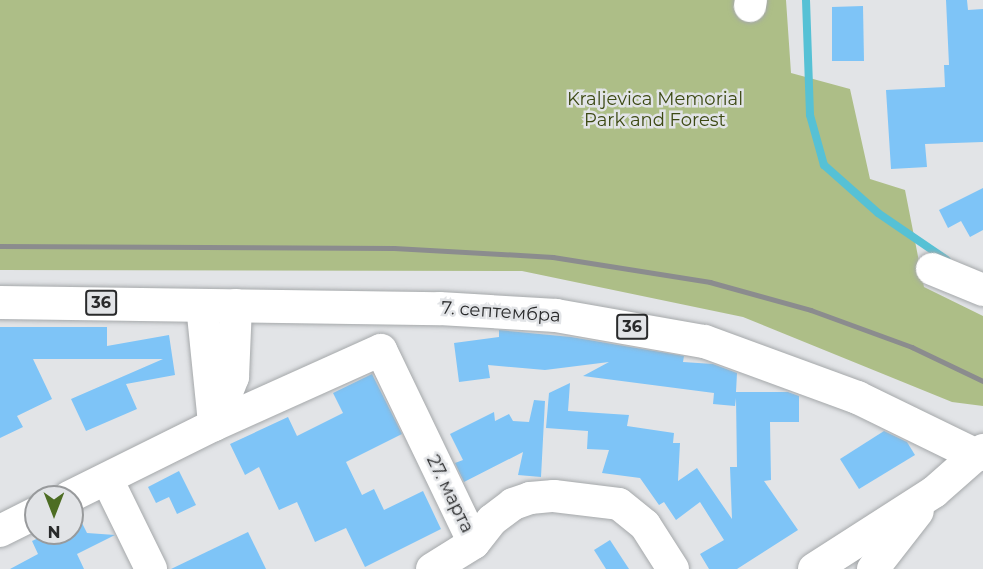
<!DOCTYPE html>
<html>
<head>
<meta charset="utf-8">
<style>
	body { margin:0 }
	#map { position:relative; width:983px; height:569px; overflow:hidden; background:#e2e4e7; font-family:Montserrat,sans-serif }
	div>[style] { position:absolute }
	[style*='--x'] { left:calc(var(--x)*1px); top:calc(var(--y)*1px); width:calc(var(--w)*1px); rotate:calc(var(--a)*1deg) }
	.green>* { inset:0; background:#adbe87 }
	.stream>* { height:8px; margin:-4px; padding:0 4px; transform-origin:4px; border-radius:4px; background:#56c1d5 }
	.building>* { inset:0; background:#7ec4f7 }
	.roads { filter:drop-shadow(0 0 2px #a5a8aa) drop-shadow(0 0 2px #a5a8aa) }
	.minor>* { height:32px; margin:-16px; padding:0 16px; transform-origin:16px; border-radius:16px; background:#fff }
	.major>* { height:33px; margin:-16.5px; padding:0 16.5px; transform-origin:16.5px; border-radius:16.5px; background:#fff }
	.rail>* { height:4.5px; margin:-2.25px; padding:0 2.25px; transform-origin:2.25px; border-radius:2.25px; background:#8b8c8e }
	span { translate:-50% -50%; white-space:nowrap; text-align:center; line-height:1.15; -webkit-text-stroke:5px #e2e4e7; paint-order:stroke }
	.shield-label span { padding:2px 4px; background:#e2e4e7; border:2px solid; border-radius:4px; -webkit-text-stroke-width:0 }
	.shield-label { font-size:16px; color:#292a2b; font-weight:700 }
	.park-label { font-size:18px; color:#3c4913 }
	.street-label { font-size:18px; color:#292a2b }
	.north { position:absolute; left:24px; top:485px; width:60px; height:60px; box-sizing:border-box; background:#e2e4e7; border:2px solid #989a9c; border-radius:50%; rotate:180deg; font-size:16px; font-weight:700; line-height:24px; text-align:center; color:#292a2b }
	.north::after { content:''; display:block; margin:auto; width:21px; height:27px; background:#4d6d23; clip-path:polygon(50% 0,100% 100%,50% 72%,0 100%) }
</style>
</head>
<body>
<div id="map">
	<div class="green">
		<div style="clip-path:polygon(0 0,786px 0,791px 73px,850px 89px,870px 179px,905px 190px,924px 287px,983px 316px,983px 406px,952px 402px,743px 317px,522px 271px,0 270px)"></div>
	</div>
	<div class="stream">
		<div style="--x:806;--y:0;--w:115;--a:88"></div>
		<div style="--x:810;--y:115;--w:52;--a:74.4"></div>
		<div style="--x:824;--y:165;--w:72;--a:41.6"></div>
		<div style="--x:878;--y:213;--w:83;--a:34.3"></div>
	</div>
	<div class="building">
		<div style="clip-path:polygon(946px 0,967px 0,968px 10px,983px 9px,983px 142px,925px 144px,927px 167px,891px 169px,886px 90px,945px 87px,944px 65px,949px 65px)"></div>
		<div style="clip-path:polygon(863px 6px,864px 61px,832px 61px,832px 7px)"></div>
		<div style="clip-path:polygon(983px 188px,983px 230px,970px 237px,961px 221px,948px 228px,939px 210px)"></div>
		<div style="clip-path:polygon(0 327px,107px 327px,107px 346px,169px 335px,175px 375px,126px 384px,137px 409px,86px 431px,71px 399px,163px 359px,33px 359px,52px 399px,17px 416px,23px 427px,0 438px)"></div>
		<div style="clip-path:polygon(499px 330px,571px 337px,684px 356px,683px 362px,713px 364px,737px 373px,736px 392px,788px 392px,799px 396px,799px 422px,770px 422px,771px 480px,764px 481px,798px 530px,737px 569px,709px 569px,700px 554px,724px 540px,700px 502px,676px 520px,664px 502px,659px 505px,640px 478px,602px 473px,609px 450px,587px 449px,588px 431px,546px 428px,549px 393px,570px 383px,568px 411px,629px 415px,627px 426px,674px 433px,673px 443px,680px 443px,678px 481px,697px 468px,732px 519px,730px 467px,737px 467px,736px 398px,735px 406px,713px 404px,714px 393px,583px 376px,609px 362px,545px 370px,488px 365px,490px 378px,459px 382px,454px 343px,499px 337px)"></div>
		<div style="clip-path:polygon(372px 374px,402px 434px,346px 462px,362px 495px,374px 489px,384px 510px,423px 491px,441px 529px,365px 567px,346px 528px,315px 542px,297px 502px,279px 510px,259px 467px,245px 475px,230px 444px,288px 417px,297px 436px,343px 413px,333px 393px)"></div>
		<div style="clip-path:polygon(534px 400px,545px 401px,541px 477px,518px 475px,523px 452px,464px 482px,455px 463px,463px 460px,450px 434px,494px 412px,495px 421px,509px 414px,513px 421px,529px 422px)"></div>
		<div style="clip-path:polygon(884px 431px,907px 442px,915px 455px,859px 489px,840px 459px)"></div>
		<div style="clip-path:polygon(179px 471px,196px 505px,177px 514px,169px 497px,156px 503px,148px 487px)"></div>
		<div style="clip-path:polygon(77px 513px,87px 533px,115px 535px,77px 554px,84px 569px,10px 569px,38px 554px,32px 541px,49px 533px,72px 533px,72px 514px)"></div>
		<div style="clip-path:polygon(248px 532px,266px 569px,171px 569px)"></div>
		<div style="clip-path:polygon(610px 540px,629px 569px,606px 569px,594px 550px)"></div>
	</div>
	<div class="roads">
		<div class="minor">
			<div style="--x:750;--y:6;--w:6;--a:-81"></div>
			<div style="--x:932;--y:269;--w:55;--a:22.4"></div>
			<div style="--x:202;--y:305;--w:120;--a:84.2"></div>
			<div style="--x:214;--y:425;--w:52;--a:-68.4"></div>
			<div style="--x:233;--y:377;--w:72;--a:-87.6"></div>
			<div style="--x:107;--y:479;--w:100;--a:63.9"></div>
			<div style="--x:69;--y:497;--w:162;--a:-26.4"></div>
			<div style="--x:214;--y:425;--w:183;--a:-24.2"></div>
			<div style="--x:381;--y:350;--w:214;--a:64.3"></div>
			<div style="--x:0;--y:531;--w:40;--a:-26.6"></div>
			<div style="--x:432;--y:569;--w:49;--a:-31.8"></div>
			<div style="--x:474;--y:543;--w:29;--a:-52"></div>
			<div style="--x:492;--y:520;--w:26;--a:-37"></div>
			<div style="--x:513;--y:504;--w:18;--a:-19"></div>
			<div style="--x:530;--y:498;--w:24;--a:-5"></div>
			<div style="--x:554;--y:496;--w:65;--a:7"></div>
			<div style="--x:619;--y:504;--w:33;--a:39"></div>
			<div style="--x:645;--y:525;--w:52;--a:57.5"></div>
			<div style="--x:814;--y:569;--w:143;--a:-32.7"></div>
			<div style="--x:934;--y:492;--w:56;--a:-41.4"></div>
			<div style="--x:873;--y:569;--w:73;--a:-52.2"></div>
		</div>
		<div class="major">
			<div style="--x:0;--y:302;--w:439;--a:0.8"></div>
			<div style="--x:439;--y:308;--w:117;--a:3.4"></div>
			<div style="--x:556;--y:315;--w:150;--a:10"></div>
			<div style="--x:704;--y:341;--w:163;--a:20.1"></div>
			<div style="--x:857;--y:397;--w:132;--a:26"></div>
			<div style="--x:976;--y:455;--w:9;--a:-36"></div>
		</div>
	</div>
	<div class="rail">
		<div style="--x:0;--y:246;--w:394;--a:0.3"></div>
		<div style="--x:394;--y:248;--w:159;--a:3.2"></div>
		<div style="--x:553;--y:257;--w:159;--a:9"></div>
		<div style="--x:710;--y:282;--w:105;--a:15.5"></div>
		<div style="--x:811;--y:310;--w:108;--a:20.1"></div>
		<div style="--x:912;--y:347;--w:79;--a:25.6"></div>
	</div>
	<div class="shield-label">
		<span style="left:101px;top:303px">36</span>
		<span style="left:632px;top:327px">36</span>
	</div>
	<div class="park-label">
		<span style="left:655px;top:110px">Kraljevica Memorial<br>Park and Forest</span>
	</div>
	<div class="street-label">
		<span style="left:501px;top:312px;rotate:4deg">7. септембра</span>
		<span style="left:450px;top:494px;rotate:64deg">27. марта</span>
	</div>
	<div class="north">N</div>
</div>
</body>
</html>
